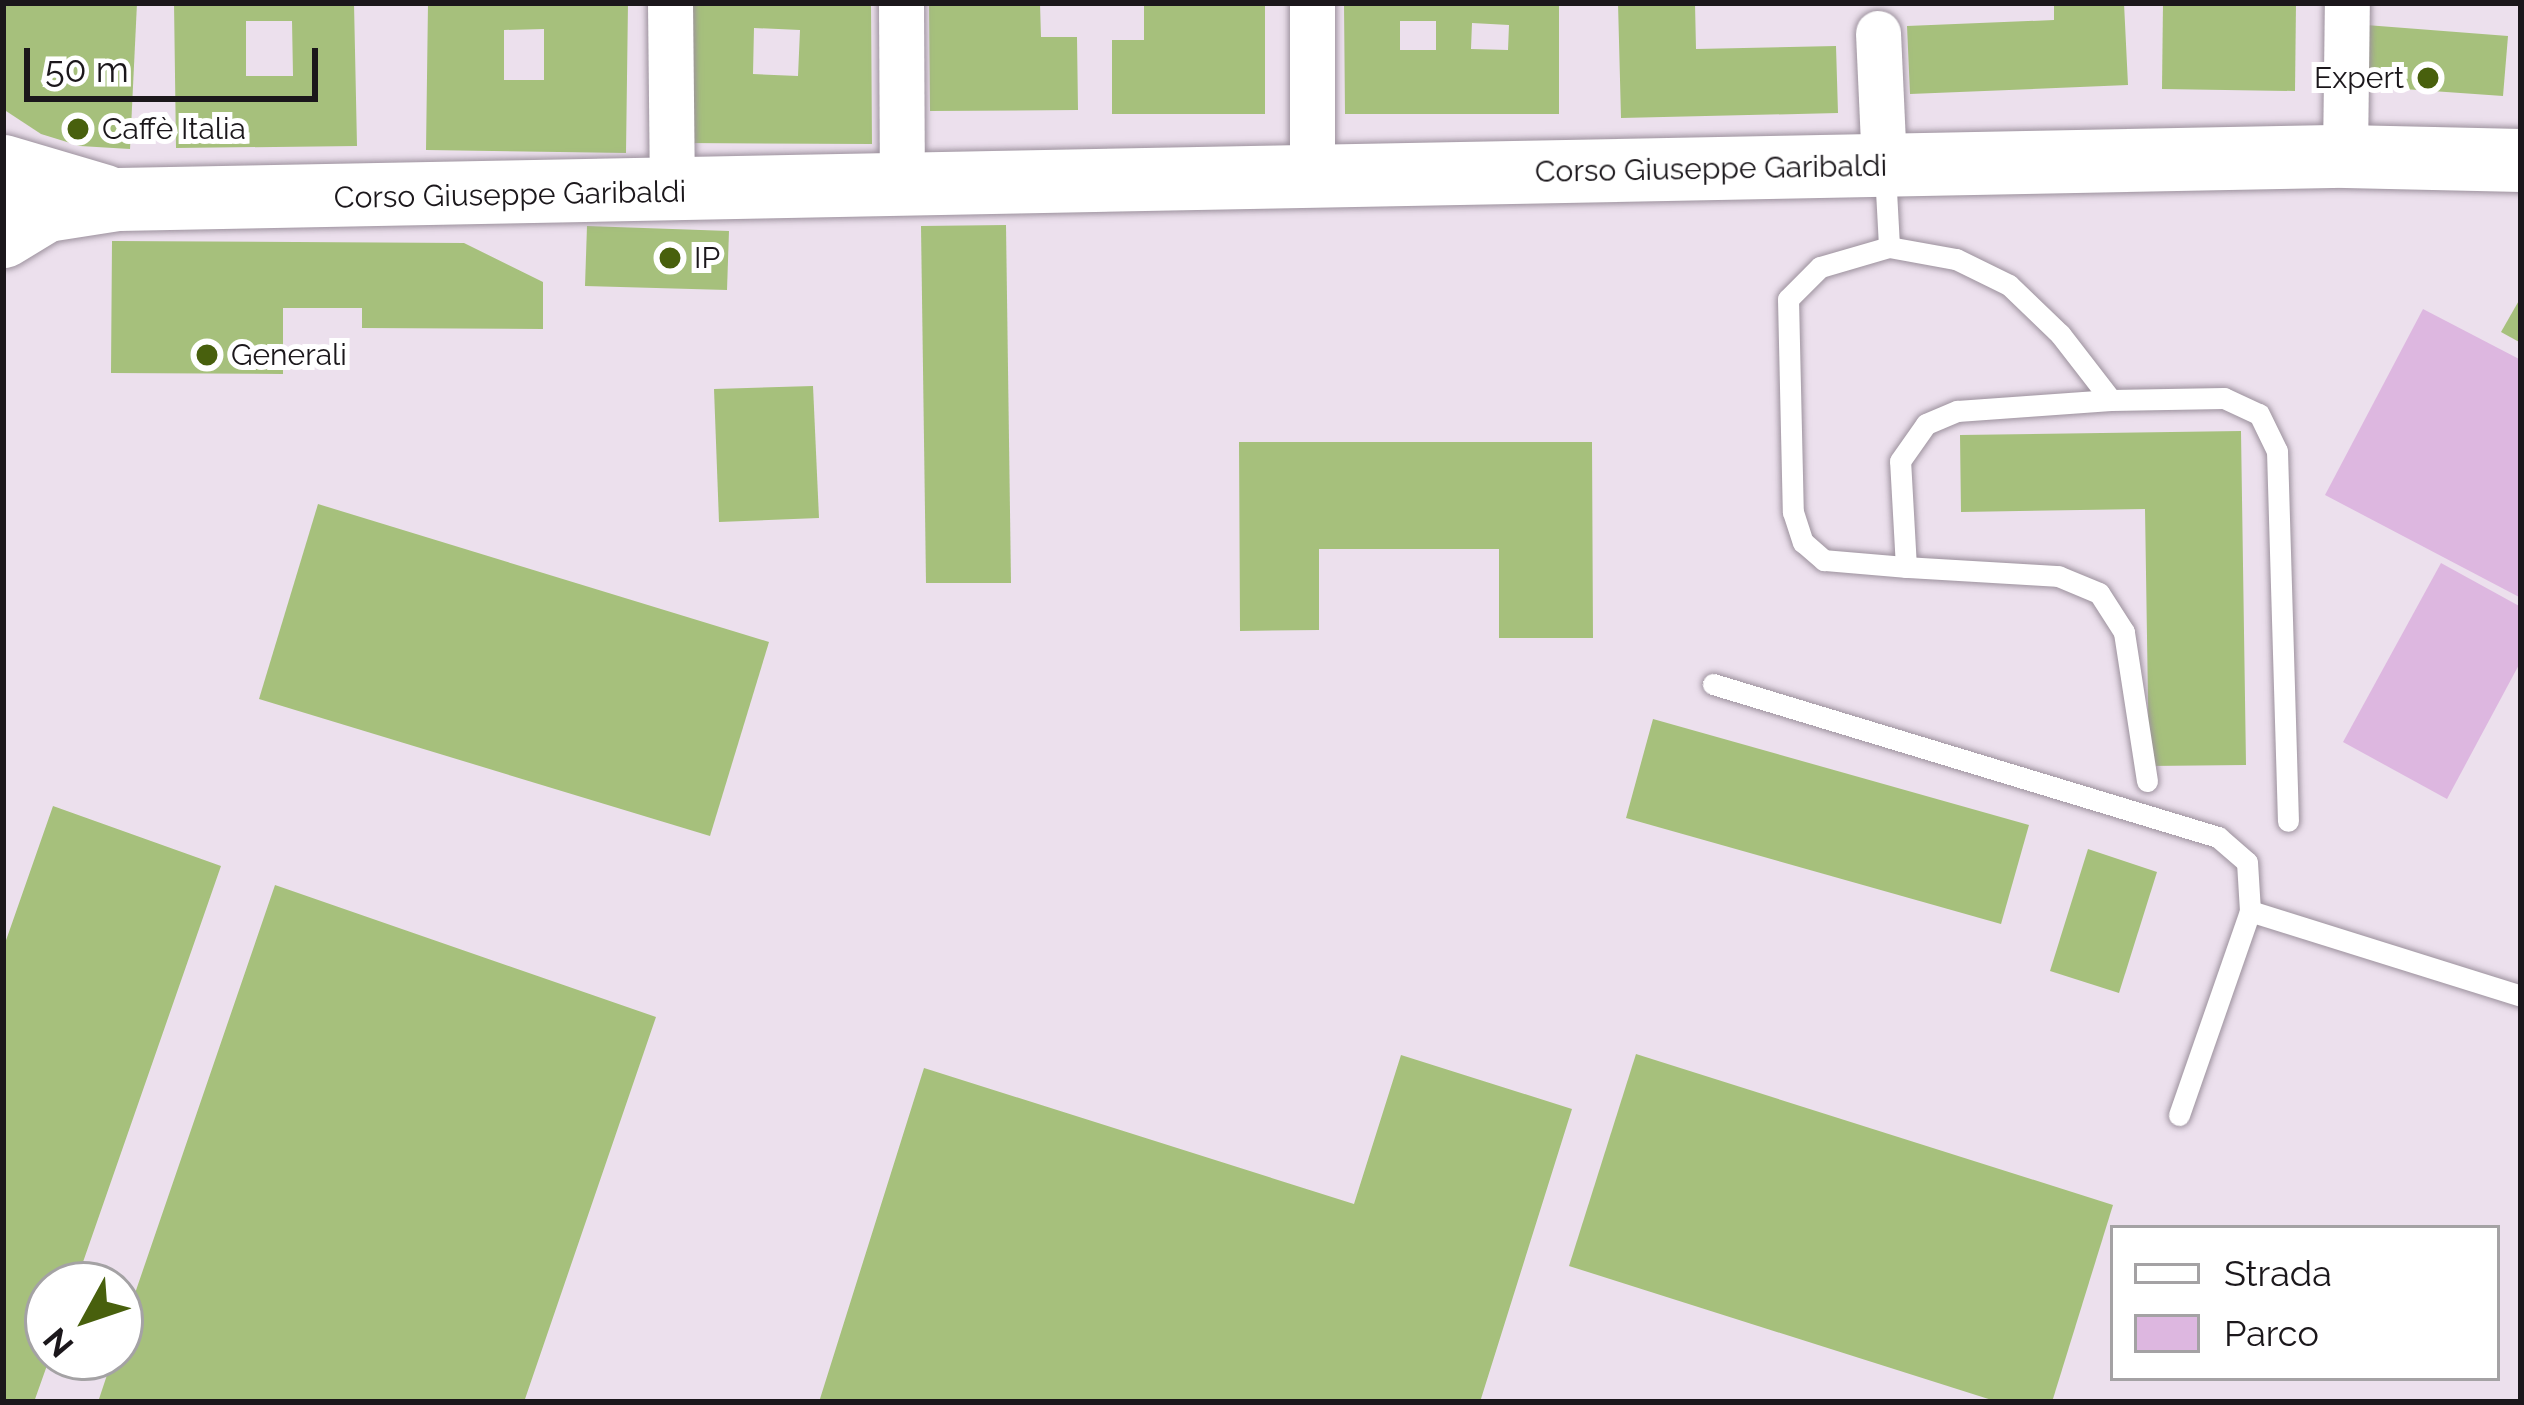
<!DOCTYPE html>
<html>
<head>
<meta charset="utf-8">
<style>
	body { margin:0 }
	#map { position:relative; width:2524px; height:1405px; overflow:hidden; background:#ece0ed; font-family:Raleway,sans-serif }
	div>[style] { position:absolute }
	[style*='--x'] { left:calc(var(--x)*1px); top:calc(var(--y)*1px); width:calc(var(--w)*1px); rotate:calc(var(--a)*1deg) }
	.green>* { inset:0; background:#ddb7e0 }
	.building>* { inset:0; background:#a6c07c }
	.roads { filter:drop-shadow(0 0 3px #9c919d) drop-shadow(0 0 3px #9c919d) }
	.service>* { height:21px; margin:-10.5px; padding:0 10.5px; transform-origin:10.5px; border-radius:10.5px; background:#fff }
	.minor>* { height:45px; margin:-22.5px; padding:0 22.5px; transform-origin:22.5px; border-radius:22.5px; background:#fff }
	.secondary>* { height:63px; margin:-31.5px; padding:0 31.5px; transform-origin:31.5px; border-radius:31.5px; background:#fff }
	.dots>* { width:33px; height:33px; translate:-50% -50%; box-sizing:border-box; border:6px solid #fff; border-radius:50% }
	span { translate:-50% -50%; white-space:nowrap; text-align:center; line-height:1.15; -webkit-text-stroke:10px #fff; paint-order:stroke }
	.poi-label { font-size:30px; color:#1b171b }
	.right { translate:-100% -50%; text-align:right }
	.left { translate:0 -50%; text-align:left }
	.street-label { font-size:30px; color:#1b171b }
	.frame { position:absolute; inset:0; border:6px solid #1b171b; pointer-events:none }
	.legend { position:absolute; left:2110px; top:1225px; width:390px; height:156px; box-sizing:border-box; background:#fff; border:3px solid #a4a2a4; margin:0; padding:15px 21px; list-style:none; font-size:36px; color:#1b171b }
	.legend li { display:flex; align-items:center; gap:24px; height:60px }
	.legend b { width:60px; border:3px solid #a4a2a4 }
	.north { position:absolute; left:24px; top:1261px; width:120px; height:120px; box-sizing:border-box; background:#fff; border:3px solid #a4a2a4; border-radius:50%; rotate:230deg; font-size:33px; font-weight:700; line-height:48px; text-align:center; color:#1b171b }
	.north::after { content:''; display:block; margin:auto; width:42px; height:54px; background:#48600d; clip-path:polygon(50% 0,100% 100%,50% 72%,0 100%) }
	.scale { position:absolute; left:24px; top:48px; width:294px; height:54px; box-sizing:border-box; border:6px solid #1b171b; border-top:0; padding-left:15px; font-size:36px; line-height:42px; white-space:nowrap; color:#1b171b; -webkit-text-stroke:9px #fff; paint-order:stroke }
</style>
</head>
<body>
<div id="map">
	<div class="green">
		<div style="clip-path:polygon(2423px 309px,2521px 360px,2521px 598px,2325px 495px)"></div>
		<div style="clip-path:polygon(2441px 563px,2521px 607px,2521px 661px,2447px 799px,2343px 742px)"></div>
	</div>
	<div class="building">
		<div style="clip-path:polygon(3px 3px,137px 3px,130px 149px,80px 146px,41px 134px,6px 111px)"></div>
		<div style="clip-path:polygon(evenodd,174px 3px,354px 3px,357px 146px,176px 148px,174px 3px,246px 21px,292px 21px,293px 76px,246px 76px,246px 21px)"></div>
		<div style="clip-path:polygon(evenodd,428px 3px,628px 3px,626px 153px,426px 150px,428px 3px,544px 29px,544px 80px,504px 80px,504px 30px,544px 29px)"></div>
		<div style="clip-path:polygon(evenodd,685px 3px,871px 3px,872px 144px,685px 143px,685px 3px,754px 28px,800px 30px,798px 76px,753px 74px,754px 28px)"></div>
		<div style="clip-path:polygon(929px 3px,1040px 3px,1041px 37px,1077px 37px,1078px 110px,930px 111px)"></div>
		<div style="clip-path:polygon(1144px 3px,1265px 3px,1265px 114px,1112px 114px,1112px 40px,1144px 40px)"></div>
		<div style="clip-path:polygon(evenodd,1344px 3px,1559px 3px,1559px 114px,1345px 114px,1344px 3px,1400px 21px,1436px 21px,1436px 50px,1400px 50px,1400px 21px,1344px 3px,1472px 23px,1509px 25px,1508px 50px,1471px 49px,1472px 23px)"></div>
		<div style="clip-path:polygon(1618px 3px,1695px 3px,1696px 49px,1836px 46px,1838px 113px,1621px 118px)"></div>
		<div style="clip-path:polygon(2054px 3px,2124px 3px,2128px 85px,1910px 94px,1907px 26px,2054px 20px)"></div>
		<div style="clip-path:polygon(2163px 3px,2296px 3px,2295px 91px,2162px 89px)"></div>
		<div style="clip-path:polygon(2366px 25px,2508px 36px,2503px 96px,2361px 86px)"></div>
		<div style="clip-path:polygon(1006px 225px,1011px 583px,926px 583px,921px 226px)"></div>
		<div style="clip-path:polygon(587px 226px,729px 231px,727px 290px,585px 286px)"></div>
		<div style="clip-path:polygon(112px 241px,464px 243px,543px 282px,543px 329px,362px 328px,362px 308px,283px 308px,283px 374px,111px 373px)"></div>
		<div style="clip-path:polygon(2521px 297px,2521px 343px,2501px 332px)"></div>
		<div style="clip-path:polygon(813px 386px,819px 518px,719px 522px,714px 389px)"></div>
		<div style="clip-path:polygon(2241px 431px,2246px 765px,2149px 766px,2145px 509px,1961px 512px,1960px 435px)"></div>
		<div style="clip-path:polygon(1239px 442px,1592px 442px,1593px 638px,1499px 638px,1499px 549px,1319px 549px,1319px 630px,1240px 631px)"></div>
		<div style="clip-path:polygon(318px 504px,769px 642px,710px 836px,259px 699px)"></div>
		<div style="clip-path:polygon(1653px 719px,2029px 825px,2001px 924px,1626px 818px)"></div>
		<div style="clip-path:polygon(53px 806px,221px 866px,75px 1285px,48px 1285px,50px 1357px,34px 1402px,3px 1402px,3px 949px)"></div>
		<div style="clip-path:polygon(2088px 849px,2157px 872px,2119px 993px,2050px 971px)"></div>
		<div style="clip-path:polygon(275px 885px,656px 1017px,524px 1402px,98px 1402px,113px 1357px,120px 1357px,120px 1337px)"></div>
		<div style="clip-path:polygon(1636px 1054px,2113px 1205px,2052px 1402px,1998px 1402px,1569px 1266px)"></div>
		<div style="clip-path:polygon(1401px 1055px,1572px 1109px,1480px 1402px,819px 1402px,924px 1068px,1354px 1204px)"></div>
	</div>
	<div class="roads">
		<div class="service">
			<div style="--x:1885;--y:172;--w:75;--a:86.9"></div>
			<div style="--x:1889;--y:247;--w:68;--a:10.2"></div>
			<div style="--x:1956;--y:259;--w:59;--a:26.1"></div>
			<div style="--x:2009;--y:285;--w:71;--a:43.9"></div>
			<div style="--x:2060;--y:334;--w:83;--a:52.3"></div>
			<div style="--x:1889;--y:247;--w:72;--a:163.8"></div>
			<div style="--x:1820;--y:267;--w:45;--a:135"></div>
			<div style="--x:1788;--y:299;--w:213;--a:88.7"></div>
			<div style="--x:1793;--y:512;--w:32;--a:72"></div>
			<div style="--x:1803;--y:542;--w:28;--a:41"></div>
			<div style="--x:1824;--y:560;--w:82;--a:4.9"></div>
			<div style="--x:1713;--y:684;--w:528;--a:16.86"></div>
			<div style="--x:2218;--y:837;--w:38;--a:41"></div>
			<div style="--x:2247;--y:862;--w:49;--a:86.5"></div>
			<div style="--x:2250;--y:911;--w:284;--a:17.4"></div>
			<div style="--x:2147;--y:781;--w:151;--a:-98.8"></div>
			<div style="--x:2124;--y:632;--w:46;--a:-122.7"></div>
			<div style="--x:2099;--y:593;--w:44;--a:-157.5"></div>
			<div style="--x:2058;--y:576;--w:152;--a:-176.6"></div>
			<div style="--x:1906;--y:567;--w:106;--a:-93.2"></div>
			<div style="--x:1900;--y:461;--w:45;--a:-54.9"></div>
			<div style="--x:1926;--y:424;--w:34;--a:-23"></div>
			<div style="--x:1957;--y:411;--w:154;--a:-4.1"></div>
			<div style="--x:2111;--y:400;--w:113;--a:-1"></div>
			<div style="--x:2224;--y:398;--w:38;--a:25"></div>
			<div style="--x:2259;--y:414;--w:41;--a:64.1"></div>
			<div style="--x:2277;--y:451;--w:370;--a:88.3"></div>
			<div style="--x:2179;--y:1115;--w:216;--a:-70.8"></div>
		</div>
		<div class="minor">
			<div style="--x:670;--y:3;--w:191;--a:89.4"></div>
			<div style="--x:901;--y:3;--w:185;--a:89.7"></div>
			<div style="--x:1312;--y:3;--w:176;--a:90"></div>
			<div style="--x:1878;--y:33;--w:132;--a:87.4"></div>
			<div style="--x:2345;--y:156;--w:153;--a:-89.3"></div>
		</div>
		<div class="secondary">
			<div style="--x:3;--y:166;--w:105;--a:16.5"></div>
			<div style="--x:3;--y:236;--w:50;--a:-31.2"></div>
			<div style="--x:46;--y:210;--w:73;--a:-8.7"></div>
			<div style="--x:118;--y:199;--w:2227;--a:-1.11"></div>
			<div style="--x:2345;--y:156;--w:176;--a:1.3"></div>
		</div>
	</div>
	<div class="dots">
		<div style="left:2428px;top:78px;background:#48600d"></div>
		<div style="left:78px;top:129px;background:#48600d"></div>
		<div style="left:670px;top:258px;background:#48600d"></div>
		<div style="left:207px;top:355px;background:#48600d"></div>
	</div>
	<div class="poi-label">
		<span class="right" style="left:2404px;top:78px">Expert</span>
		<span class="left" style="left:102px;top:129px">Caffè Italia</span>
		<span class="left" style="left:694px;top:258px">IP</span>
		<span class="left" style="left:231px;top:355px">Generali</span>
	</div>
	<div class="street-label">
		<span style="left:1711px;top:169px;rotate:-1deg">Corso Giuseppe Garibaldi</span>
		<span style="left:510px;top:195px;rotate:-1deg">Corso Giuseppe Garibaldi</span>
	</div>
	<div class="frame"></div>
	<ul class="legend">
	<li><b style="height:15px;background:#fff"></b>Strada</li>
	<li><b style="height:33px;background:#ddb7e0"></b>Parco</li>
	</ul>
	<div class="north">N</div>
	<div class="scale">50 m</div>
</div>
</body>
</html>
